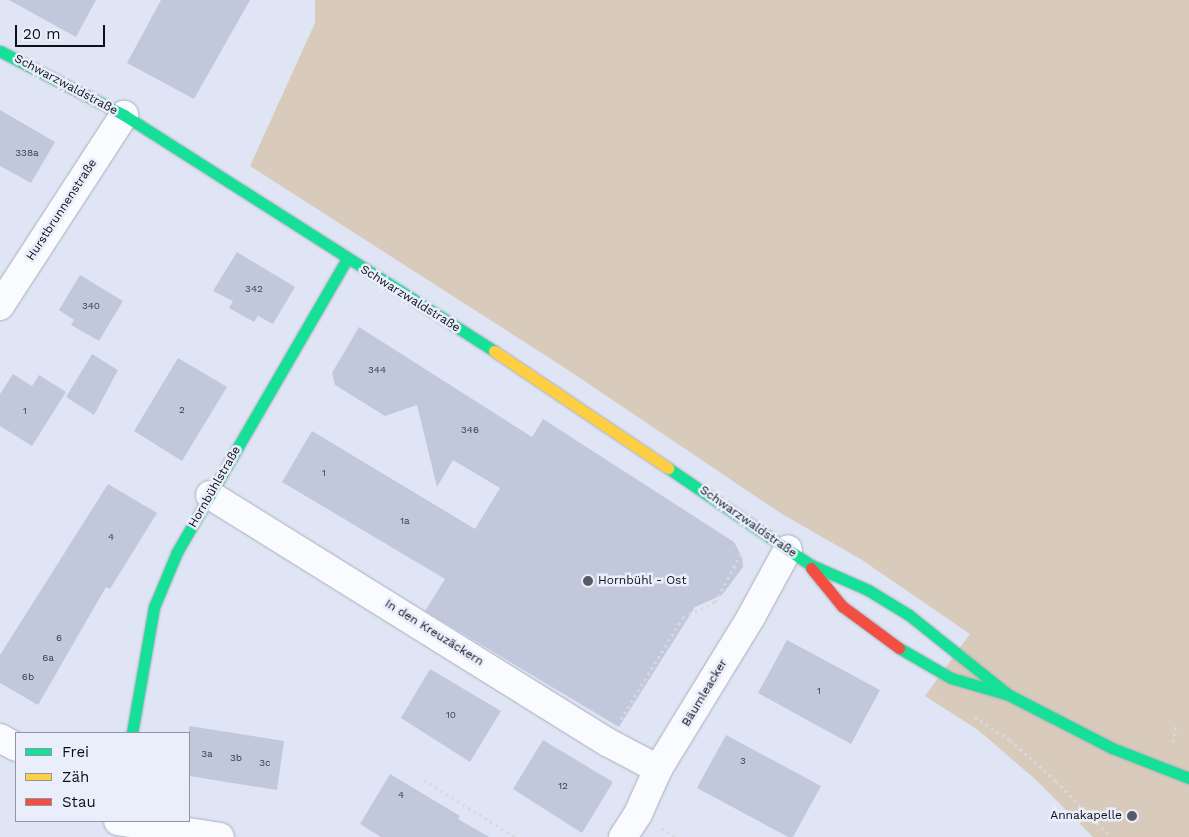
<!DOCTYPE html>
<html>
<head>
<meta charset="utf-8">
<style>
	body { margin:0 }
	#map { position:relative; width:1189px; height:837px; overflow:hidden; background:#dfe5f5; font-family:"Work Sans",sans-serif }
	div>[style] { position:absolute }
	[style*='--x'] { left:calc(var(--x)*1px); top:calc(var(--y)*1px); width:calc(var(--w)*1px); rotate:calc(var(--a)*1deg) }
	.green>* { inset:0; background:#d8cbbb }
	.building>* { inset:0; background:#c1c8db }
	.path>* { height:3px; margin-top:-1.5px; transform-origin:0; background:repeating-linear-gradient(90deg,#d6d9de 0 2.5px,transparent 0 6.5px) }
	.roads { filter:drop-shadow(0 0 1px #a9aebb) drop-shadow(0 0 1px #a9aebb) }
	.street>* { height:28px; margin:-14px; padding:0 14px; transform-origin:14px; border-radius:14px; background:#fafbfe }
	.fast>* { height:11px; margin:-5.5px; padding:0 5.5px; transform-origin:5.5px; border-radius:5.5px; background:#16e098 }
	.slow>* { height:11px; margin:-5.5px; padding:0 5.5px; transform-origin:5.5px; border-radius:5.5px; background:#ffcf43 }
	.jam>* { height:11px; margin:-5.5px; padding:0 5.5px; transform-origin:5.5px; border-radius:5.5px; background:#f24e42 }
	.dots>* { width:14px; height:14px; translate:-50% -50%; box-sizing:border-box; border:2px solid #e9eefa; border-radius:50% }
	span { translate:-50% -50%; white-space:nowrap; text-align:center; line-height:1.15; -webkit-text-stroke:5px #e9eefa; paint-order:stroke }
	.number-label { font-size:10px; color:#393e4a }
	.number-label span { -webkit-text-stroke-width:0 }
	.street-label { font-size:12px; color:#0c101a }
	.poi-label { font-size:12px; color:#0c101a }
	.left { translate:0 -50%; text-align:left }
	.right { translate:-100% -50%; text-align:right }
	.legend { position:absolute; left:15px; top:732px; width:175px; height:90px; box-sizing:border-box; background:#e9eefa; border:1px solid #9195a0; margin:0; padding:6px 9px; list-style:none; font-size:15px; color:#0c101a }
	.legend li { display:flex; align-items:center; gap:10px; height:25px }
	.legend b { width:25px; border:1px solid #9195a0 }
	.scale { position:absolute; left:15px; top:25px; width:90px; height:22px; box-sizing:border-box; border:2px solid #0c101a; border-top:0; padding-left:6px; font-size:15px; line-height:18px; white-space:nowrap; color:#0c101a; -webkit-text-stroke:4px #e9eefa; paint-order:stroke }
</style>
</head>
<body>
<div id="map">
	<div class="green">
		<div style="clip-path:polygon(315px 0,1189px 0,1189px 837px,1093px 837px,1036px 780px,978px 730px,925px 696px,970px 634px,862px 560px,782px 514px,565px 368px,250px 166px,315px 23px)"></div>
	</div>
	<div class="building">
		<div style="clip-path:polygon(9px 0,96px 0,76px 37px)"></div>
		<div style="clip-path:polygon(161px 0,250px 0,194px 99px,127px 63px)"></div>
		<div style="clip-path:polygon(0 110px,55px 142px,31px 183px,0 166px)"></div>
		<div style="clip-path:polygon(237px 252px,295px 287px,273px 324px,258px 316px,254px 322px,229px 308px,233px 301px,213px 291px)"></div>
		<div style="clip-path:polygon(80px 275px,123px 301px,99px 341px,71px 325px,74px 320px,59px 310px)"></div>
		<div style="clip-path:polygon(359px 327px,532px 437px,543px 419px,734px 542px,742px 557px,743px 567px,722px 595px,695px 607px,619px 727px,425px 611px,445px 579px,282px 482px,312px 431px,475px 529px,500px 488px,453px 460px,437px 487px,417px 405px,385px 416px,335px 385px,332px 373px)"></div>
		<div style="clip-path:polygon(92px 354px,118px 370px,94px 415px,66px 397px)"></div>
		<div style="clip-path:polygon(178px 358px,227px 387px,182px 461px,134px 431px)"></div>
		<div style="clip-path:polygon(13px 374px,32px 386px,39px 375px,66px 392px,32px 446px,0 426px,0 394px)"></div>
		<div style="clip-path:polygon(108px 484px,157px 513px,110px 589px,106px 587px,38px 705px,0 683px,0 655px)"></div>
		<div style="clip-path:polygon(787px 640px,880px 690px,851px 744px,758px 693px)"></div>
		<div style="clip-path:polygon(430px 669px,501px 711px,470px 762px,401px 718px)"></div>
		<div style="clip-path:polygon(189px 726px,284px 741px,277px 790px,189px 776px)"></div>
		<div style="clip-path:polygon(726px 735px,821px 786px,793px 837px,788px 837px,697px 788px)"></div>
		<div style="clip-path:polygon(543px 740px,613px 782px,582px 833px,513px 789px)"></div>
		<div style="clip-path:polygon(390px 774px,460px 816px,458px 819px,489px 837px,381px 837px,360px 824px)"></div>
	</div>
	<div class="path">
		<div style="--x:975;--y:717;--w:42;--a:33.3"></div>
		<div style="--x:1010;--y:740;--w:62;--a:41.7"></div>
		<div style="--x:1056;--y:781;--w:78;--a:45.5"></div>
		<div style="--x:621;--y:719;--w:119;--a:-58.7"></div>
		<div style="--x:683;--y:617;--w:35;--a:-25"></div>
		<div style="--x:715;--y:602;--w:55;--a:-61.6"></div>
		<div style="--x:1173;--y:742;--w:17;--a:-80"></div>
		<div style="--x:424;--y:780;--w:107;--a:32.1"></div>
		<div style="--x:662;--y:828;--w:17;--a:33"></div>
	</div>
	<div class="roads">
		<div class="street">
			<div style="--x:0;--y:306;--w:228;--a:-57"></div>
			<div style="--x:210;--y:495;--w:468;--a:31.9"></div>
			<div style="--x:607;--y:742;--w:58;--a:27.9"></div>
			<div style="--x:0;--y:738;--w:18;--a:29"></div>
			<div style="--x:118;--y:821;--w:103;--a:8.9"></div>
			<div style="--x:623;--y:837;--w:27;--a:-57"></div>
			<div style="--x:638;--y:814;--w:49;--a:-66"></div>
			<div style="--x:658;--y:769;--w:178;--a:-58.5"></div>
			<div style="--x:751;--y:617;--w:77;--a:-61.4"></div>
		</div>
		<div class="fast">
			<div style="--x:0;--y:51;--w:140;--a:27.3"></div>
			<div style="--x:124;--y:115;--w:439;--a:32.5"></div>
			<div style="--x:668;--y:468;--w:171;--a:34.2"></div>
			<div style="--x:809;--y:564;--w:64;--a:23.8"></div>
			<div style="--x:868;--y:590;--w:48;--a:31.4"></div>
			<div style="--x:909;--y:615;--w:128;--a:38.7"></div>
			<div style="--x:899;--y:648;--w:60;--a:30"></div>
			<div style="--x:951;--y:678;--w:60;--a:16.3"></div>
			<div style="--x:1009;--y:695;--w:116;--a:27.2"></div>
			<div style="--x:1112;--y:748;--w:83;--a:21.3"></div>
			<div style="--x:132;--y:733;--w:128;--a:-80.1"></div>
			<div style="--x:154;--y:607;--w:60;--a:-67.3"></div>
			<div style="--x:177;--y:552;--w:339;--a:-59.9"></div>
		</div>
		<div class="slow">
			<div style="--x:494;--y:351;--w:210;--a:33.9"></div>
		</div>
		<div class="jam">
			<div style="--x:811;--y:568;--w:49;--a:50.8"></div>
			<div style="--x:842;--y:606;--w:71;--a:36.4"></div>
		</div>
	</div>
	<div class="dots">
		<div style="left:588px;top:581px;background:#565b67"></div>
		<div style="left:1132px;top:816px;background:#565b67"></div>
	</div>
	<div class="number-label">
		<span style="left:27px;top:153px">338a</span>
		<span style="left:254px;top:289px">342</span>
		<span style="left:91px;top:306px">340</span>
		<span style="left:377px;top:370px">344</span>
		<span style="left:182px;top:410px">2</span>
		<span style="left:25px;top:411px">1</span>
		<span style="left:470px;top:430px">346</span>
		<span style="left:324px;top:473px">1</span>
		<span style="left:405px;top:521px">1a</span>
		<span style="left:111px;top:537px">4</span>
		<span style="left:59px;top:638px">6</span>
		<span style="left:48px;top:658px">6a</span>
		<span style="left:28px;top:677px">6b</span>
		<span style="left:819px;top:691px">1</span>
		<span style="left:451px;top:715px">10</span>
		<span style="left:207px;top:754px">3a</span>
		<span style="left:236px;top:758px">3b</span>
		<span style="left:743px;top:761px">3</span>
		<span style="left:265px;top:763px">3c</span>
		<span style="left:563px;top:786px">12</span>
		<span style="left:401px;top:795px">4</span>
	</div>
	<div class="street-label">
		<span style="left:66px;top:85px;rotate:28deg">Schwarzwaldstraße</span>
		<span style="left:62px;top:210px;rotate:-57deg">Hurstbrunnenstraße</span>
		<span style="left:410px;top:299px;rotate:32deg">Schwarzwaldstraße</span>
		<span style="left:215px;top:487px;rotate:-60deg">Hornbühlstraße</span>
		<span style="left:748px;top:522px;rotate:35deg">Schwarzwaldstraße</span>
		<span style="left:434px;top:633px;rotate:32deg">In den Kreuzäckern</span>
		<span style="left:705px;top:693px;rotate:-59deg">Bäumleacker</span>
	</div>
	<div class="poi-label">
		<span class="left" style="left:598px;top:581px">Hornbühl - Ost</span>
		<span class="right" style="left:1122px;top:816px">Annakapelle</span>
	</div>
	<ul class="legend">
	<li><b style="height:6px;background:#16e098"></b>Frei</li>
	<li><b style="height:6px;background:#ffcf43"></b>Zäh</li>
	<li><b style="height:6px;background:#f24e42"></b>Stau</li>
	</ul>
	<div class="scale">20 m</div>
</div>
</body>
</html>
